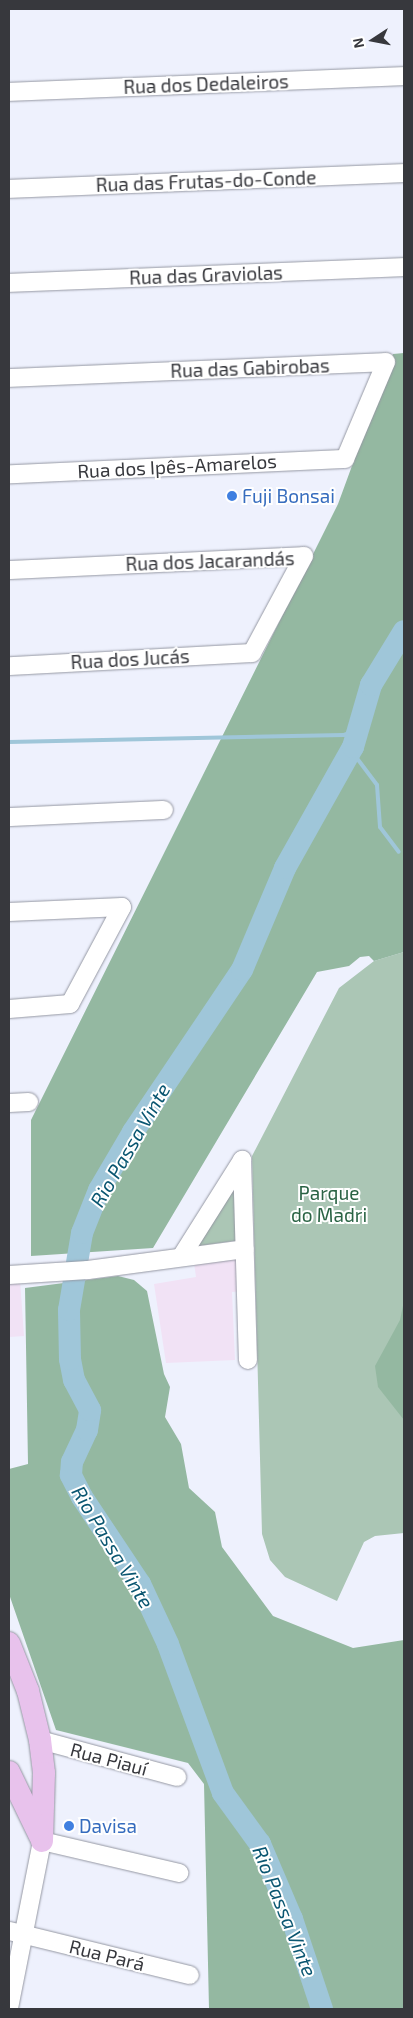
<!DOCTYPE html>
<html>
<head>
<meta charset="utf-8">
<style>
	body { margin:0 }
	#map { position:relative; width:413px; height:2018px; overflow:hidden; background:#eef1fd; font-family:"Exo 2",sans-serif }
	div>[style] { position:absolute }
	[style*='--x'] { left:calc(var(--x)*1px); top:calc(var(--y)*1px); width:calc(var(--w)*1px); rotate:calc(var(--a)*1deg) }
	.education>* { inset:0; background:#f1e2f5 }
	.green>* { inset:0; background:#abc6b5 }
	.forest>* { inset:0; background:#94b8a1 }
	.stream>* { height:4px; margin:-2px; padding:0 2px; transform-origin:2px; border-radius:2px; background:#9fc6d9 }
	.river>* { height:22px; margin:-11px; padding:0 11px; transform-origin:11px; border-radius:11px; background:#9fc6d9 }
	.roads { filter:drop-shadow(0 0 1px #9598a3) drop-shadow(0 0 1px #9598a3) }
	.minor>* { height:18px; margin:-9px; padding:0 9px; transform-origin:9px; border-radius:9px; background:#fff }
	.major>* { height:22px; margin:-11px; padding:0 11px; transform-origin:11px; border-radius:11px; background:#e8c2ec }
	.dots>* { width:14px; height:14px; translate:-50% -50%; box-sizing:border-box; border:2px solid #fff; border-radius:50% }
	span { translate:-50% -50%; white-space:nowrap; text-align:center; line-height:1.15; -webkit-text-stroke:4px #fff; paint-order:stroke }
	.street-label { font-size:19px; color:#37383d }
	.shop-label { font-size:19px; color:#366cbe }
	.left { translate:0 -50%; text-align:left }
	.park-label { font-size:19px; color:#2a6344 }
	.water-label { font-size:20px; color:#0a5671; font-style:italic }
	.frame { position:absolute; inset:0; border:10px solid #37383d; pointer-events:none }
	.north { position:absolute; left:348px; top:15px; width:50px; height:50px; -webkit-text-stroke:4px #fff; paint-order:stroke; rotate:259deg; font-size:14px; font-weight:700; line-height:20px; text-align:center; color:#37383d }
	.north::after { content:''; display:block; margin:auto; width:18px; height:22px; background:#37383d; clip-path:polygon(50% 0,100% 100%,50% 72%,0 100%) }
</style>
</head>
<body>
<div id="map">
	<div class="education">
		<div style="clip-path:polygon(234px 1257px,239px 1261px,243px 1291px,232px 1292px,235px 1360px,166px 1363px,154px 1284px,196px 1277px,194px 1262px)"></div>
		<div style="clip-path:polygon(20px 1280px,24px 1336px,9px 1337px,9px 1281px)"></div>
	</div>
	<div class="green">
		<div style="clip-path:polygon(404px 952px,404px 1533px,375px 1536px,364px 1542px,337px 1601px,285px 1577px,270px 1560px,262px 1534px,252px 1156px,339px 988px,374px 961px)"></div>
		<div style="clip-path:polygon(235px 1182px,241px 1240px,198px 1246px)"></div>
	</div>
	<div class="forest">
		<div style="clip-path:polygon(404px 353px,404px 952px,374px 961px,369px 956px,360px 957px,349px 966px,317px 972px,153px 1248px,31px 1256px,31px 1120px,338px 504px,393px 354px)"></div>
		<div style="clip-path:polygon(118px 1276px,134px 1280px,147px 1291px,164px 1374px,170px 1387px,165px 1417px,181px 1444px,189px 1488px,215px 1512px,222px 1547px,273px 1616px,353px 1648px,404px 1640px,404px 2009px,209px 2009px,204px 1784px,188px 1763px,56px 1730px,9px 1594px,9px 1469px,28px 1464px,25px 1288px)"></div>
		<div style="clip-path:polygon(404px 1301px,404px 1420px,378px 1387px,375px 1366px,400px 1320px)"></div>
	</div>
	<div class="stream">
		<div style="--x:9;--y:742;--w:335;--a:-1.2"></div>
		<div style="--x:344;--y:735;--w:15;--a:-20"></div>
		<div style="--x:353;--y:747;--w:10;--a:73"></div>
		<div style="--x:356;--y:757;--w:35;--a:53"></div>
		<div style="--x:377;--y:785;--w:42;--a:85.9"></div>
		<div style="--x:380;--y:827;--w:31;--a:53"></div>
	</div>
	<div class="river">
		<div style="--x:322;--y:2009;--w:95;--a:-108.4"></div>
		<div style="--x:292;--y:1919;--w:82;--a:-113.1"></div>
		<div style="--x:260;--y:1844;--w:63;--a:-126"></div>
		<div style="--x:223;--y:1793;--w:159;--a:-110.3"></div>
		<div style="--x:168;--y:1644;--w:66;--a:-115"></div>
		<div style="--x:140;--y:1584;--w:105;--a:-123.7"></div>
		<div style="--x:82;--y:1497;--w:25;--a:-117"></div>
		<div style="--x:71;--y:1475;--w:13;--a:-86"></div>
		<div style="--x:72;--y:1462;--w:35;--a:-65"></div>
		<div style="--x:87;--y:1430;--w:20;--a:-81"></div>
		<div style="--x:90;--y:1410;--w:34;--a:-118"></div>
		<div style="--x:74;--y:1380;--w:21;--a:-101"></div>
		<div style="--x:70;--y:1359;--w:49;--a:-91.2"></div>
		<div style="--x:69;--y:1310;--w:78;--a:-80.4"></div>
		<div style="--x:82;--y:1233;--w:46;--a:-68.4"></div>
		<div style="--x:99;--y:1190;--w:67;--a:-59.6"></div>
		<div style="--x:133;--y:1132;--w:195;--a:-56.1"></div>
		<div style="--x:242;--y:970;--w:111;--a:-67.1"></div>
		<div style="--x:285;--y:868;--w:139;--a:-60.7"></div>
		<div style="--x:353;--y:747;--w:65;--a:-73.8"></div>
		<div style="--x:371;--y:685;--w:63;--a:-58.6"></div>
	</div>
	<div class="roads">
		<div class="minor">
			<div style="--x:9;--y:92;--w:395;--a:-2.3"></div>
			<div style="--x:9;--y:189;--w:395;--a:-2.3"></div>
			<div style="--x:9;--y:283;--w:395;--a:-2.3"></div>
			<div style="--x:9;--y:378;--w:377;--a:-2.4"></div>
			<div style="--x:386;--y:362;--w:105;--a:112.9"></div>
			<div style="--x:345;--y:459;--w:336;--a:177.4"></div>
			<div style="--x:9;--y:570;--w:295;--a:-2.7"></div>
			<div style="--x:304;--y:556;--w:110;--a:118.2"></div>
			<div style="--x:252;--y:653;--w:243;--a:176.9"></div>
			<div style="--x:9;--y:817;--w:155;--a:-2.6"></div>
			<div style="--x:9;--y:912;--w:113;--a:-2.5"></div>
			<div style="--x:122;--y:907;--w:110;--a:118.2"></div>
			<div style="--x:70;--y:1004;--w:61;--a:175.3"></div>
			<div style="--x:9;--y:1103;--w:20;--a:-3"></div>
			<div style="--x:242;--y:1160;--w:200;--a:88.3"></div>
			<div style="--x:181;--y:1257;--w:115;--a:-57.8"></div>
			<div style="--x:9;--y:1275;--w:79;--a:-3.6"></div>
			<div style="--x:88;--y:1270;--w:158;--a:-7.6"></div>
			<div style="--x:40;--y:1740;--w:142;--a:15.1"></div>
			<div style="--x:9;--y:1931;--w:186;--a:13.7"></div>
			<div style="--x:9;--y:2008;--w:170;--a:-78.8"></div>
			<div style="--x:42;--y:1841;--w:141;--a:13.1"></div>
		</div>
		<div class="major">
			<div style="--x:9;--y:1643;--w:52;--a:68.4"></div>
			<div style="--x:28;--y:1691;--w:50;--a:76.2"></div>
			<div style="--x:40;--y:1740;--w:33;--a:83"></div>
			<div style="--x:44;--y:1773;--w:68;--a:91.7"></div>
			<div style="--x:9;--y:1772;--w:71;--a:64.2"></div>
		</div>
	</div>
	<div class="dots">
		<div style="left:232px;top:496px;background:#3f7fe0"></div>
		<div style="left:69px;top:1826px;background:#3f7fe0"></div>
	</div>
	<div class="street-label">
		<span style="left:206px;top:84px;rotate:-2deg">Rua dos Dedaleiros</span>
		<span style="left:206px;top:181px;rotate:-2deg">Rua das Frutas-do-Conde</span>
		<span style="left:206px;top:275px;rotate:-2deg">Rua das Graviolas</span>
		<span style="left:250px;top:368px;rotate:-2deg">Rua das Gabirobas</span>
		<span style="left:177px;top:466px;rotate:-3deg">Rua dos Ipês-Amarelos</span>
		<span style="left:210px;top:561px;rotate:-2deg">Rua dos Jacarandás</span>
		<span style="left:130px;top:659px;rotate:-3deg">Rua dos Jucás</span>
		<span style="left:109px;top:1759px;rotate:15deg">Rua Piauí</span>
		<span style="left:107px;top:1955px;rotate:14deg">Rua Pará</span>
	</div>
	<div class="shop-label">
		<span class="left" style="left:242px;top:496px">Fuji Bonsai</span>
		<span class="left" style="left:79px;top:1826px">Davisa</span>
	</div>
	<div class="park-label">
		<span style="left:329px;top:1204px">Parque<br>do Madri</span>
	</div>
	<div class="water-label">
		<span style="left:130px;top:1145px;rotate:-60deg">Rio Passa Vinte</span>
		<span style="left:113px;top:1547px;rotate:59deg">Rio Passa Vinte</span>
		<span style="left:285px;top:1911px;rotate:68deg">Rio Passa Vinte</span>
	</div>
	<div class="frame"></div>
	<div class="north">N</div>
</div>
</body>
</html>
